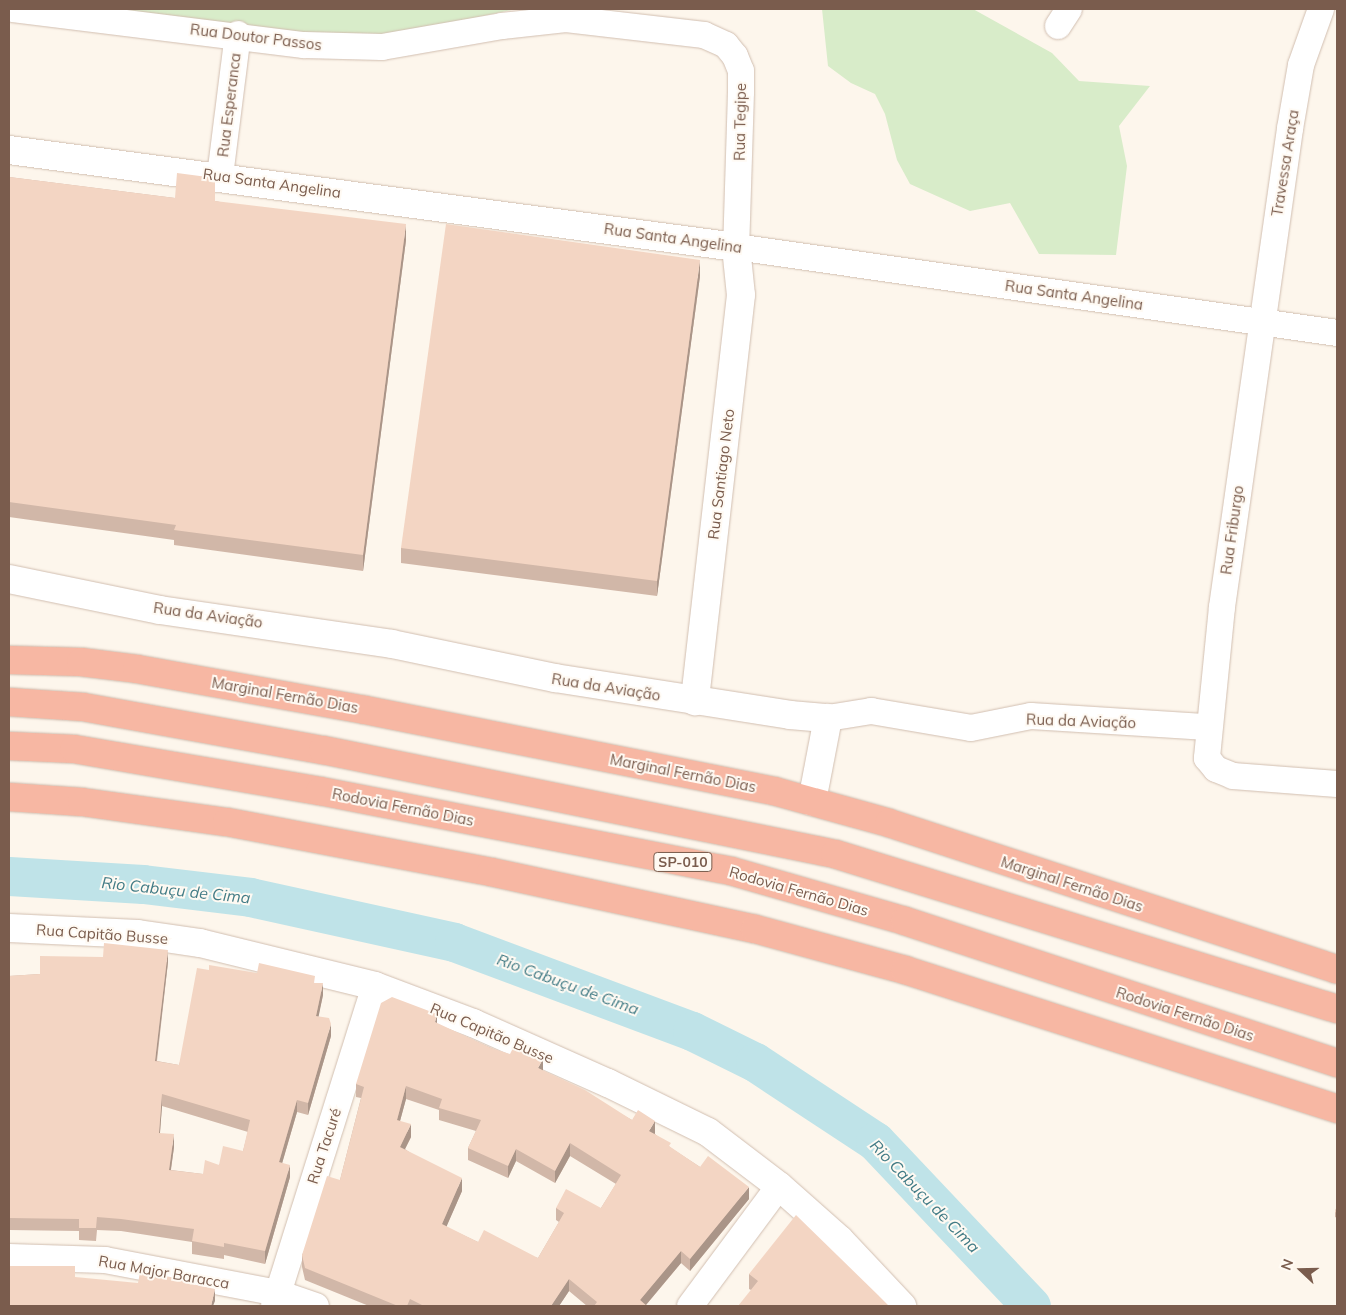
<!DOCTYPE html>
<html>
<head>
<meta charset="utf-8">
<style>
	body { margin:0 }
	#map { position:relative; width:1346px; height:1315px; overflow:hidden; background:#fdf6ec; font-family:Mulish,sans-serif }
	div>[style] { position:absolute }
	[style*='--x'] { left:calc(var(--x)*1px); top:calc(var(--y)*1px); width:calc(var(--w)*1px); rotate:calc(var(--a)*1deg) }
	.green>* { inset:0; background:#d8ecc9 }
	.river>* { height:39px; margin:-19.5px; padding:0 19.5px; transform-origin:19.5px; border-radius:19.5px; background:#bfe3e8 }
	.roads { filter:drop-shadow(0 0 1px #d1beb0) drop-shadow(0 0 1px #d1beb0) }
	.street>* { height:26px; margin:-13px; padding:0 13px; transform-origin:13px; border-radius:13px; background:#fff }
	.secondary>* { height:28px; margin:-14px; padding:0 14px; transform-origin:14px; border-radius:14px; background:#fff }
	.highway>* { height:28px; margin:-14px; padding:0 14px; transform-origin:14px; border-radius:14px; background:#f7b7a3 }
	.wall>* { inset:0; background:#d1b7a8 }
	.shaded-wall>* { inset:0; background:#aa9588 }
	.building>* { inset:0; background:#f3d5c3 }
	span { translate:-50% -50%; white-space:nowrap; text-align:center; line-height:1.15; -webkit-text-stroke:4px #fffaf3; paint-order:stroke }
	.shield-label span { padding:1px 4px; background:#fffaf3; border:1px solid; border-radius:4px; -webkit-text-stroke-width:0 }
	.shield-label { font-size:14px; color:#7a5c4d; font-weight:700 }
	.street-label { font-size:15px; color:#7a5c4d }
	.water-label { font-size:16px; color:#437c86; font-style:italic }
	.frame { position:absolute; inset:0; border:10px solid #7a5c4d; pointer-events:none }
	.north { position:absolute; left:1276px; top:1245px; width:50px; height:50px; -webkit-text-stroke:4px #fffaf3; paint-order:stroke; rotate:291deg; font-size:14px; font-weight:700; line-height:20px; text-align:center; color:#7a5c4d }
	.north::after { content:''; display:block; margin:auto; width:18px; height:22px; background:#7a5c4d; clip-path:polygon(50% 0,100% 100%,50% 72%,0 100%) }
</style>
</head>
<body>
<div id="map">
	<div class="green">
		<div style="clip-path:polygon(71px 9px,516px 9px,395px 35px,300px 32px)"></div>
		<div style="clip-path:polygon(822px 9px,973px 9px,1052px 53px,1079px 81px,1150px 86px,1119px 126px,1127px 166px,1116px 255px,1039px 254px,1010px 203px,970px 211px,910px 184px,897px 160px,885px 114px,875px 94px,851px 83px,828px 66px)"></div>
	</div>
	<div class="river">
		<div style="--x:9;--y:876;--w:134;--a:3.4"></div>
		<div style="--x:143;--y:884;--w:108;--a:6.9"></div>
		<div style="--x:250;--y:897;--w:209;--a:12.4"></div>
		<div style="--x:454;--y:942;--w:254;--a:20.5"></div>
		<div style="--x:692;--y:1031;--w:70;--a:26.2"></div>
		<div style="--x:755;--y:1062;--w:144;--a:33.4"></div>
		<div style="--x:875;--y:1141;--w:227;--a:46.6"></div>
	</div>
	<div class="roads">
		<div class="street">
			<div style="--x:13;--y:9;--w:293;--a:7.1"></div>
			<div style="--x:304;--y:45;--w:78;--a:1.5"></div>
			<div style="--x:382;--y:47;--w:122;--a:-9.9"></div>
			<div style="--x:502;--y:26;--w:64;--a:-6.2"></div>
			<div style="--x:566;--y:19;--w:17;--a:-28"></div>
			<div style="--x:1321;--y:9;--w:59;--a:109.7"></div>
			<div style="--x:1301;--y:65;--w:65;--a:99.8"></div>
			<div style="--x:1290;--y:129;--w:483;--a:98.1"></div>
			<div style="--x:1222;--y:607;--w:152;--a:95.7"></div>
			<div style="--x:1207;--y:758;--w:14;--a:51"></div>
			<div style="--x:1216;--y:769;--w:18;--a:22"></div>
			<div style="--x:1233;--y:776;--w:104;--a:4.4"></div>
			<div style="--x:566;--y:19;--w:139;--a:6.6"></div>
			<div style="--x:704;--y:35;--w:24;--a:24"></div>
			<div style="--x:726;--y:45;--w:14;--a:51"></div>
			<div style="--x:735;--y:56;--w:16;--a:68"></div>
			<div style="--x:741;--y:71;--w:21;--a:90"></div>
			<div style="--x:741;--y:92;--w:155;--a:91.8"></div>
			<div style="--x:736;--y:247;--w:607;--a:8.14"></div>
			<div style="--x:1058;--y:26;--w:20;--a:-57"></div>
			<div style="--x:220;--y:176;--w:143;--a:-82.8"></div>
			<div style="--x:828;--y:718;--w:44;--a:-9.2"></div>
			<div style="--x:871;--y:711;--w:101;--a:9.6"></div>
			<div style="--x:971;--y:728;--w:61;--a:-11.3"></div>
			<div style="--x:1031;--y:716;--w:177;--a:3.6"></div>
			<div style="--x:9;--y:1257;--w:96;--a:1.8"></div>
			<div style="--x:105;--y:1260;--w:176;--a:10.8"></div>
			<div style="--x:278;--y:1293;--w:40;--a:18.9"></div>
			<div style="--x:274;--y:1306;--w:336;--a:-72.5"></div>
			<div style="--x:690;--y:1306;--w:149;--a:-53.4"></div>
		</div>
		<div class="secondary">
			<div style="--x:9;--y:150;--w:733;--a:7.6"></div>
			<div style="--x:736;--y:247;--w:48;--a:84.1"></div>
			<div style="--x:741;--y:295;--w:409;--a:96.5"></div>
			<div style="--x:9;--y:579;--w:154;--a:11.6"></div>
			<div style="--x:160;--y:610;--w:234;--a:8.3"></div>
			<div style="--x:392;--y:644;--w:167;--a:11.8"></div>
			<div style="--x:555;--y:678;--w:238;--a:8.9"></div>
			<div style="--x:790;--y:715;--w:38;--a:5"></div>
			<div style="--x:828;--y:718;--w:85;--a:100.9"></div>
			<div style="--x:9;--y:928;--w:129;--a:2.7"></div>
			<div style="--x:138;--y:934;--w:63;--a:8.3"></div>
			<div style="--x:200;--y:943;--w:180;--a:13.8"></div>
			<div style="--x:375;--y:986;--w:105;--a:20.7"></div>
			<div style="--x:473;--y:1023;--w:148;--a:24"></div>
			<div style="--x:608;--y:1083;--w:111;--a:26.1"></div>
			<div style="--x:708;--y:1132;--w:89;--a:37.3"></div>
			<div style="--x:779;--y:1186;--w:81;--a:41.5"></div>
			<div style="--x:840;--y:1240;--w:91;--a:46.8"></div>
		</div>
		<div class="highway">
			<div style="--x:9;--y:660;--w:72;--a:1.6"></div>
			<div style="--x:81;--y:662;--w:56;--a:7.1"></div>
			<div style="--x:137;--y:669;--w:232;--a:10.2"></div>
			<div style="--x:365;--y:710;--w:417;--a:11.2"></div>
			<div style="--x:774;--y:791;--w:119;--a:15.5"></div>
			<div style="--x:889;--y:823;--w:471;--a:18.1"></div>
			<div style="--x:9;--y:702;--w:74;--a:3.9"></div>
			<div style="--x:83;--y:707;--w:244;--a:10.2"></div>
			<div style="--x:323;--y:750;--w:522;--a:11.48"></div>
			<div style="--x:835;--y:854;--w:525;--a:17.16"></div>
			<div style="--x:9;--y:746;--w:65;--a:2.6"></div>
			<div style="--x:74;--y:749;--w:250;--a:9.7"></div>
			<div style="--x:320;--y:791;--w:419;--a:11"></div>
			<div style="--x:731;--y:871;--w:181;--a:16"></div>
			<div style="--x:905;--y:921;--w:455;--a:18.2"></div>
			<div style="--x:9;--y:797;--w:73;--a:3.9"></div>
			<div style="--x:82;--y:802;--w:146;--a:7.9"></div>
			<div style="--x:227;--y:822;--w:269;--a:10.7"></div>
			<div style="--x:491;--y:872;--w:270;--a:12.2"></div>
			<div style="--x:755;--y:929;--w:156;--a:15.3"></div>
			<div style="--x:905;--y:970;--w:454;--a:17.8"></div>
		</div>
	</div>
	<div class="wall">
		<div style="clip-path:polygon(9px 177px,175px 198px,215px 201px,406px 240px,363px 571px,174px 545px,174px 540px,9px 517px)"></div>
		<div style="clip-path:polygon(700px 276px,657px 596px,401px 563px,401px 548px)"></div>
		<div style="clip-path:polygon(evenodd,168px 962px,157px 1061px,179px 1065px,209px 970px,315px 983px,323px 995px,318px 1017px,331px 1036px,308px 1115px,297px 1112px,282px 1163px,290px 1177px,265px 1264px,224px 1255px,224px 1259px,192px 1254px,192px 1242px,121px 1231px,97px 1230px,96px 1241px,79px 1240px,79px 1231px,9px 1230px,9px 1239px,9px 976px,40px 974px,168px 962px,162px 1106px,248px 1132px,243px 1151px,203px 1174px,171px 1170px,174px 1147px,160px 1133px,162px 1106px)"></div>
		<div style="clip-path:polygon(evenodd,437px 1024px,491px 1048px,543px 1071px,632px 1120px,655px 1133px,655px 1134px,671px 1148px,749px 1199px,690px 1271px,681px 1263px,646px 1305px,647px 1306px,587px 1306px,569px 1291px,559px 1306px,369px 1306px,305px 1280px,302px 1267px,302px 1255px,340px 1180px,361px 1098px,356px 1097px,356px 1084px,437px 1024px,406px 1099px,439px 1110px,439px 1120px,476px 1131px,468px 1148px,468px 1160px,508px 1178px,516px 1161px,555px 1183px,570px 1156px,616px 1184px,601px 1208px,556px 1208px,556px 1220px,559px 1222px,538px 1258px,478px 1242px,446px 1227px,462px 1191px,405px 1149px,411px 1137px,400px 1121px,406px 1099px)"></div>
		<div style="clip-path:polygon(1337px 1205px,1337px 1218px,1335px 1217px,1335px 1212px)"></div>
		<div style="clip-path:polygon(749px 1274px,889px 1306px,751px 1290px,749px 1289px)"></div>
	</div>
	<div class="shaded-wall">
		<div style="clip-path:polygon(406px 224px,406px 240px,363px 571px,363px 555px)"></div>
		<div style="clip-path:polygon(700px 260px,700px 276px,657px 596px,657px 581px)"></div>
		<div style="clip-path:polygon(168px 950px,168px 962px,155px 1073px,155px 1061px)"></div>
		<div style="clip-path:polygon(323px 983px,323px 995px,316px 1029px,316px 1016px)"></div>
		<div style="clip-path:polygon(437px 1014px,437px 1026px,435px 1022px)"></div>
		<div style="clip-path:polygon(331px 1024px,331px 1036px,308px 1115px,308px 1103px)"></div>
		<div style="clip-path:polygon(543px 1059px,543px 1071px,538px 1068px)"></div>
		<div style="clip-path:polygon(406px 1086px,406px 1099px,397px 1132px,397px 1120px)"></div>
		<div style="clip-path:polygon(162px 1094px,162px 1106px,159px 1145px,159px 1133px)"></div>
		<div style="clip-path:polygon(297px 1100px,297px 1112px,279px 1174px,279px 1162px)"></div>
		<div style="clip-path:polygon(655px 1121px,655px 1133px,649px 1143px,649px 1131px)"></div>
		<div style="clip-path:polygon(411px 1124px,411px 1137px,400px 1159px,400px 1147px)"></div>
		<div style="clip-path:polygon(174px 1134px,174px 1147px,169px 1182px,169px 1170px)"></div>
		<div style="clip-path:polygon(570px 1143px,570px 1156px,555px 1183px,555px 1171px)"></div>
		<div style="clip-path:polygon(516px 1149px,516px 1161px,508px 1178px,508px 1166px)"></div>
		<div style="clip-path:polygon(290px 1165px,290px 1177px,265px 1264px,265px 1251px)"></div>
		<div style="clip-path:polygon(462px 1178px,462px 1191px,442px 1237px,442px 1224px)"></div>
		<div style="clip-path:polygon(749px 1187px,749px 1199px,690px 1271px,690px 1259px)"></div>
		<div style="clip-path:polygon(681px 1251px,681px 1263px,645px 1306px,640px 1300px)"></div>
		<div style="clip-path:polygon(569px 1279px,569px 1291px,559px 1306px,551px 1306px)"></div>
		<div style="clip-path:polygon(215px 1289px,215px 1301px,213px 1306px,211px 1306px)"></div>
	</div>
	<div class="building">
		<div style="clip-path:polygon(177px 173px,215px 178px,215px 201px,406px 224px,363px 555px,174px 530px,176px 525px,9px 502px,9px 177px,175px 198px)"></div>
		<div style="clip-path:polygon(446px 224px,700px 260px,657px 581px,401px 548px)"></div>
		<div style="clip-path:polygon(evenodd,104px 943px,168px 950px,155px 1061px,179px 1065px,197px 968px,209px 970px,209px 965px,257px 973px,259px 963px,315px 976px,314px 983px,323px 983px,316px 1016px,329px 1018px,331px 1024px,308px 1103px,297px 1100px,279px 1162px,290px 1165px,265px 1251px,224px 1243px,224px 1247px,192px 1241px,194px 1229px,121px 1219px,97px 1217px,96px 1228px,79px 1228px,79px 1219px,9px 1218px,9px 1226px,9px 976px,40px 974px,40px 956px,103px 957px,104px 943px,162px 1094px,250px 1120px,243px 1151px,223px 1146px,219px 1165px,205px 1160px,203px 1174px,169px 1170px,174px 1134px,159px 1133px,162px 1094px)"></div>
		<div style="clip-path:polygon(evenodd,392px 997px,437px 1014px,435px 1022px,491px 1048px,510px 1054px,514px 1046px,543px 1059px,538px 1068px,585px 1090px,632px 1120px,638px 1110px,655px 1121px,649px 1131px,671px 1143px,669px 1146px,700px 1167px,708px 1156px,749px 1187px,690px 1259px,681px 1251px,640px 1300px,647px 1306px,594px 1306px,597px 1302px,569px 1279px,551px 1306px,424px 1306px,410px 1299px,407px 1306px,398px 1306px,305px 1268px,302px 1255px,327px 1176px,340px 1180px,364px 1087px,356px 1084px,381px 1003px,392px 997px,406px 1086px,442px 1099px,439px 1108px,481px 1120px,468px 1148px,508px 1166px,516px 1149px,555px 1171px,570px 1143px,621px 1175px,601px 1208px,566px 1189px,556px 1208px,564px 1213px,538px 1258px,484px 1230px,478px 1242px,442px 1224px,462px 1178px,400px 1147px,411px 1124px,397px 1120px,406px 1086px)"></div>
		<div style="clip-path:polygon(1337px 1205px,1337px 1213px,1335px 1212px)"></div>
		<div style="clip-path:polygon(796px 1215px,878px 1295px,889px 1306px,738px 1306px,758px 1281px,749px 1274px)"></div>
		<div style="clip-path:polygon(9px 1266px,75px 1266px,75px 1277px,138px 1283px,140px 1272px,189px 1280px,183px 1282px,215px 1289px,211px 1306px,9px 1306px)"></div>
	</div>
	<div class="shield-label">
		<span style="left:683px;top:862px">SP-010</span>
	</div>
	<div class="street-label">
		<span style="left:256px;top:37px;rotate:7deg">Rua Doutor Passos</span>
		<span style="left:229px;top:105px;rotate:-83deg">Rua Esperanca</span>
		<span style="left:740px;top:122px;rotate:-89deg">Rua Tegipe</span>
		<span style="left:1285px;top:163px;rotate:-81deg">Travessa Araça</span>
		<span style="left:272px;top:183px;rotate:8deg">Rua Santa Angelina</span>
		<span style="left:673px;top:238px;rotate:8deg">Rua Santa Angelina</span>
		<span style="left:1074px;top:295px;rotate:8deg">Rua Santa Angelina</span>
		<span style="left:721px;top:474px;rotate:-83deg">Rua Santiago Neto</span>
		<span style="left:1232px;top:530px;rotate:-82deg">Rua Friburgo</span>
		<span style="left:208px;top:615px;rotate:8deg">Rua da Aviação</span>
		<span style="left:606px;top:687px;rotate:9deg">Rua da Aviação</span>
		<span style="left:285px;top:695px;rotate:10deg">Marginal Fernão Dias</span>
		<span style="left:1081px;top:721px;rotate:2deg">Rua da Aviação</span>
		<span style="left:683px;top:773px;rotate:11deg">Marginal Fernão Dias</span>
		<span style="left:403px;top:807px;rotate:11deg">Rodovia Fernão Dias</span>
		<span style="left:1072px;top:884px;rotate:18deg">Marginal Fernão Dias</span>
		<span style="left:799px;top:891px;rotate:16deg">Rodovia Fernão Dias</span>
		<span style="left:102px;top:934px;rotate:4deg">Rua Capitão Busse</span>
		<span style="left:1185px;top:1014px;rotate:18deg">Rodovia Fernão Dias</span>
		<span style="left:492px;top:1033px;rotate:23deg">Rua Capitão Busse</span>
		<span style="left:324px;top:1146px;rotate:-72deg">Rua Tacuré</span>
		<span style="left:164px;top:1272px;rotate:10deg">Rua Major Baracca</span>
	</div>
	<div class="water-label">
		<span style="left:176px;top:890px;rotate:6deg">Rio Cabuçu de Cima</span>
		<span style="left:568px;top:984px;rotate:20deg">Rio Cabuçu de Cima</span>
		<span style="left:925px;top:1196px;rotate:46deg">Rio Cabuçu de Cima</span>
	</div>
	<div class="frame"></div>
	<div class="north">N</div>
</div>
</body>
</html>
